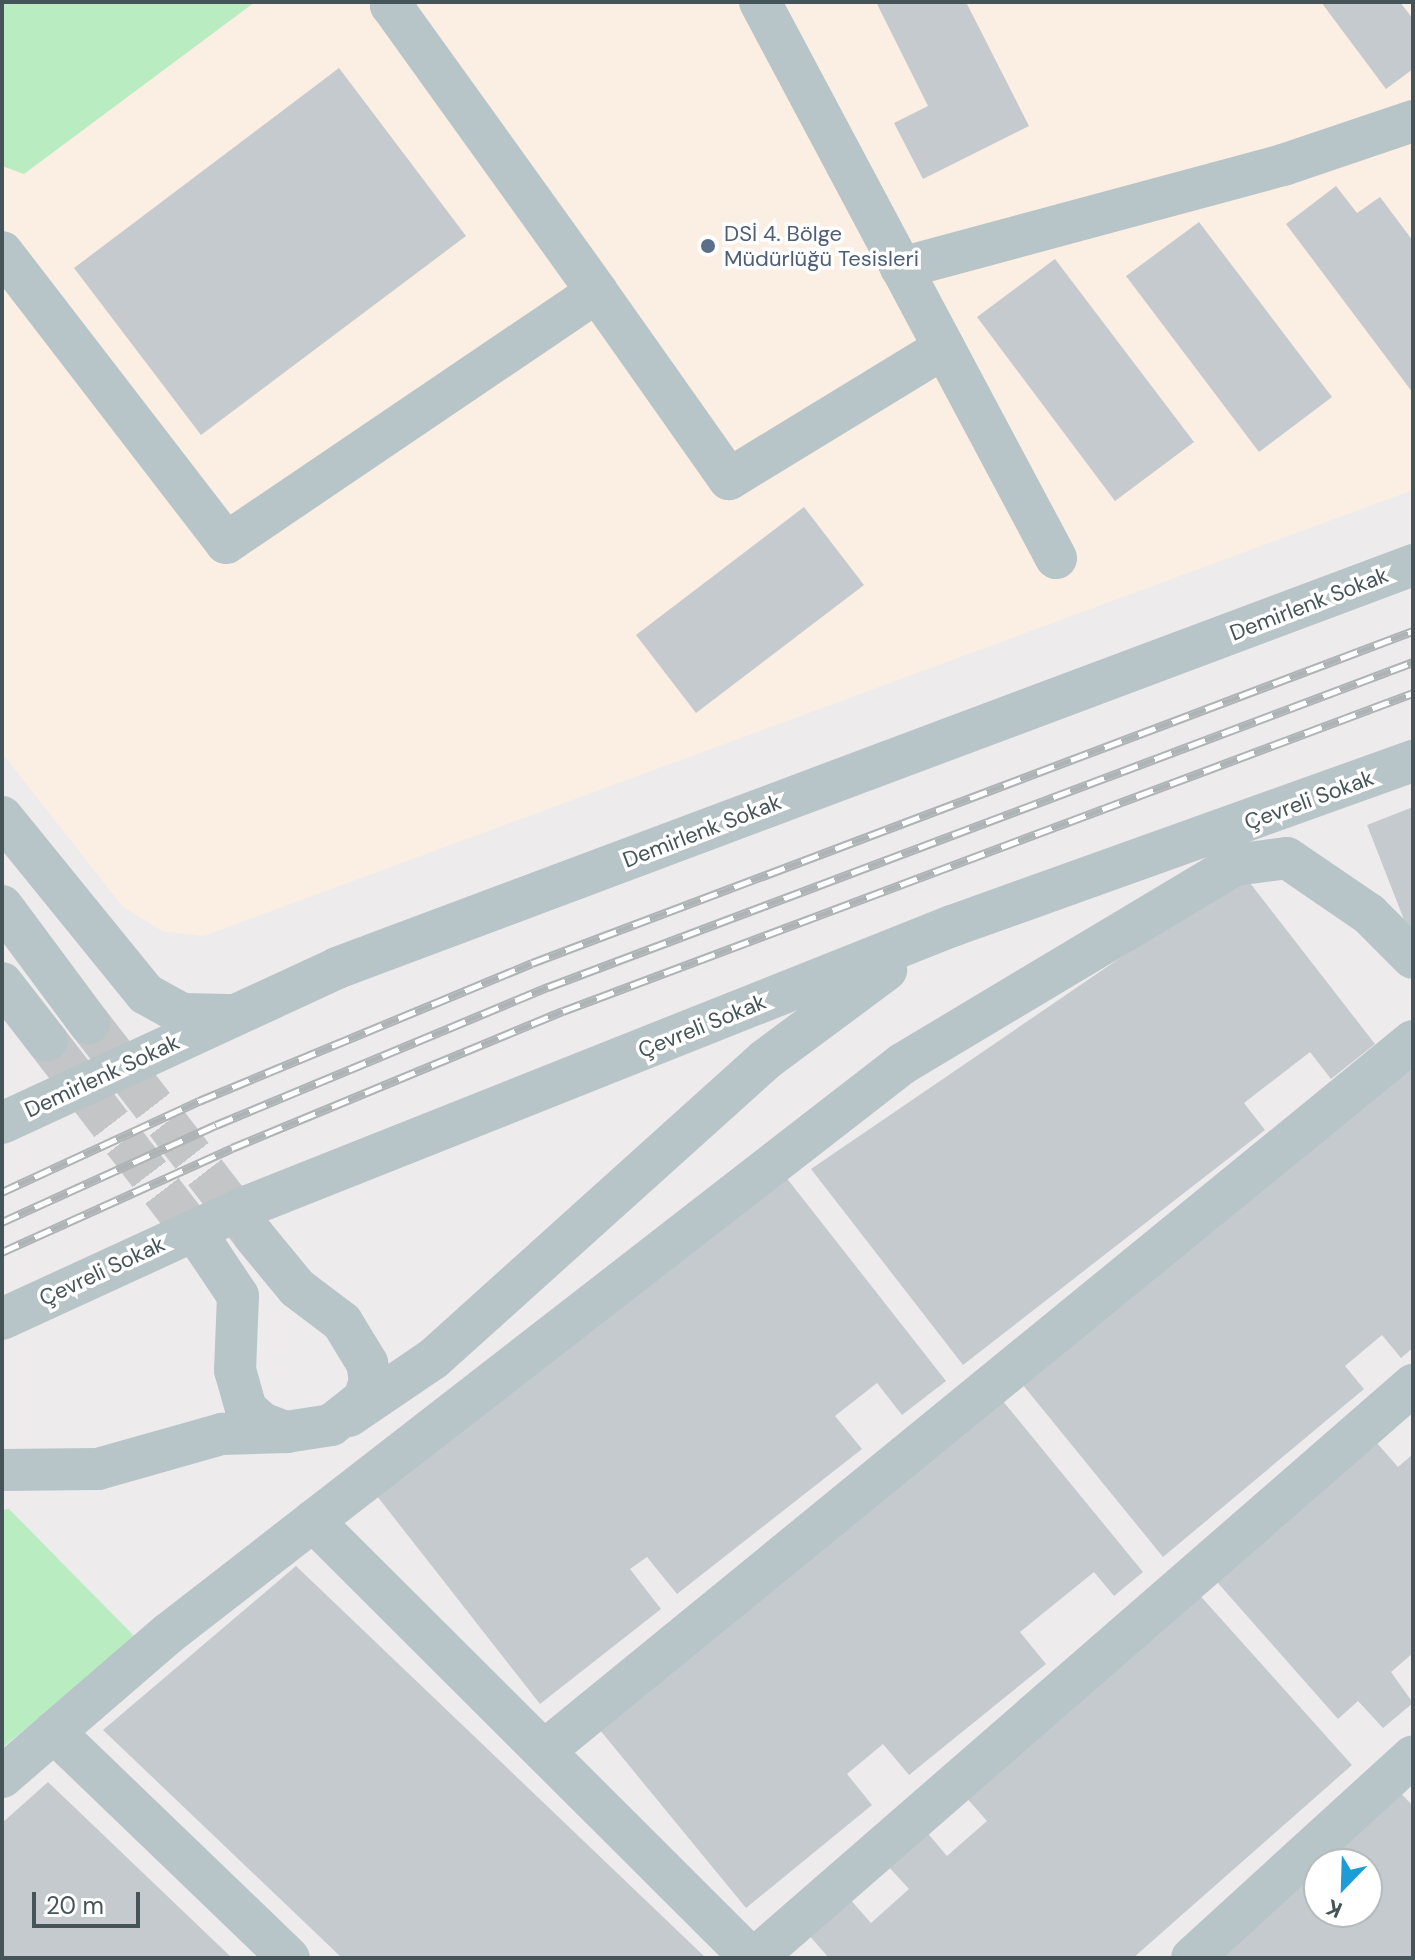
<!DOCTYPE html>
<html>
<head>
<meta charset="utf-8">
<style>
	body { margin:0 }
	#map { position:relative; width:1415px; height:1960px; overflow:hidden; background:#eeebec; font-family:"DM Sans",sans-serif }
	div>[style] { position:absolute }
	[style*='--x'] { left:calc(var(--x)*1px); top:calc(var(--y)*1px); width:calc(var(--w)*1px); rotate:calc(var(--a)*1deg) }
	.commercial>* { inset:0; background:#fbeee3 }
	.green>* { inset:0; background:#b9ecc0 }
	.building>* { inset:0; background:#c5cace }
	.minor-tunnel>* { height:42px; margin-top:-21px; transform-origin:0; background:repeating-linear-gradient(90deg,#c4c5c7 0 42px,transparent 0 63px) }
	.minor>* { height:42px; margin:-21px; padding:0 21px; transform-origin:21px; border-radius:21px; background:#b7c4c8 }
	.rail>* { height:9px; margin-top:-4.5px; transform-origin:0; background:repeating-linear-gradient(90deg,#fff 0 18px,#aeb3b6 0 36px); box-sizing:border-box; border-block:2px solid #aeb3b6 }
	.dots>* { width:22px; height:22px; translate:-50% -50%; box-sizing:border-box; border:4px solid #fff; border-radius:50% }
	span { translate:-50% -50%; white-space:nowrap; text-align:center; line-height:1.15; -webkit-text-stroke:7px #fff; paint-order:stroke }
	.service-label { font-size:22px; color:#4e5e75 }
	.left { translate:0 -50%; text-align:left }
	.street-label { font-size:22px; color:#455458 }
	.frame { position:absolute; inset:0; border:4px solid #455458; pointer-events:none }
	.north { position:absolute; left:1303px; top:1848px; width:80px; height:80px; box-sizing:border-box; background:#fff; border:2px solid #b5bbbc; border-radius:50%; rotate:203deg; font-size:22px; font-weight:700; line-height:32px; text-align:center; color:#455458 }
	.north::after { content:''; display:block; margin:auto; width:28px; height:36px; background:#1d9dd7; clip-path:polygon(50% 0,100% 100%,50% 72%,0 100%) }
	.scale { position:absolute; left:32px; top:1892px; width:108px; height:36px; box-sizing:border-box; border:4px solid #455458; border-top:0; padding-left:10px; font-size:24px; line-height:28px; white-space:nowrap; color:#455458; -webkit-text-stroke:6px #fff; paint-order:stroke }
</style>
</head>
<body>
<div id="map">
	<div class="commercial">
		<div style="clip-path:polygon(2px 2px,1413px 2px,1413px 490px,204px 936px,162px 931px,123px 907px,2px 753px)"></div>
	</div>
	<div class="green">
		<div style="clip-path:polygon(2px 2px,255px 2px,24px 174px,2px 166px)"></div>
		<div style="clip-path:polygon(9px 1509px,136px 1638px,2px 1748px,2px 1510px)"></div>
	</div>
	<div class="building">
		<div style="clip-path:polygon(876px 2px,966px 2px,1029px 126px,923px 179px,894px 123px,928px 106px)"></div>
		<div style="clip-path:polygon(1321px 2px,1400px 2px,1413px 19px,1413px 69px,1386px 89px)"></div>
		<div style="clip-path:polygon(339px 68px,466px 236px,201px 435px,74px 268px)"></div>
		<div style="clip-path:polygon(1336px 186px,1357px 213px,1380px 197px,1413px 241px,1413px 393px,1286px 224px)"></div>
		<div style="clip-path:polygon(1199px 222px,1332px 397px,1259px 452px,1126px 276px)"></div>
		<div style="clip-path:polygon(1055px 259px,1194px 442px,1115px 501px,977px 317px)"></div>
		<div style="clip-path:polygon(804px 507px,864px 585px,696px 713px,636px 635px)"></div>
		<div style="clip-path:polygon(1413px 807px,1413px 934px,1410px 935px,1367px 825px)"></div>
		<div style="clip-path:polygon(1243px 874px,1375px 1044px,1331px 1079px,1310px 1052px,1244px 1103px,1265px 1130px,963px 1365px,811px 1169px)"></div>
		<div style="clip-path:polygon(1413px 1057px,1413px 1348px,1401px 1358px,1382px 1335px,1345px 1366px,1364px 1389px,1163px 1557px,1018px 1379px)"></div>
		<div style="clip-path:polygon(785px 1176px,946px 1381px,902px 1415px,877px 1383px,835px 1416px,862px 1449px,677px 1594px,647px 1557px,630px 1569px,661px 1609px,540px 1704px,377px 1496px)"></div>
		<div style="clip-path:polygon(998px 1395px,1143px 1572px,1114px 1596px,1094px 1572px,1020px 1632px,1046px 1664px,909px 1775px,883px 1744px,847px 1774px,872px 1805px,746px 1908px,595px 1724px)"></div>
		<div style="clip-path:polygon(1376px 1442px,1398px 1467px,1413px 1454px,1413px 1653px,1391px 1672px,1413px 1703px,1383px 1728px,1358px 1701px,1338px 1719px,1217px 1582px)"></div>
		<div style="clip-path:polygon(296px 1566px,706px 1958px,342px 1958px,103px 1730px)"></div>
		<div style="clip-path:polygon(1196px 1591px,1352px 1765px,1133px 1958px,829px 1958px,807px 1933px,848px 1897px,871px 1923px,909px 1889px,886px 1864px,925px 1830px,947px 1856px,987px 1821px,964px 1795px)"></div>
		<div style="clip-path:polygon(evenodd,1389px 1781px,1413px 1806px,1413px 1958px,1197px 1958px,1389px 1781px,1319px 1864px,1367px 1864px,1367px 1912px,1319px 1912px,1319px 1864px)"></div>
		<div style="clip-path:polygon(48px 1782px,232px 1958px,2px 1958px,2px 1823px)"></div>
	</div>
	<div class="minor-tunnel">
		<div style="--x:89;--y:1023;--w:271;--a:52.2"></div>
		<div style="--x:47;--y:1041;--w:265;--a:52.5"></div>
	</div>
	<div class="minor">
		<div style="--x:396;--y:2;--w:6;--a:149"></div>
		<div style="--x:391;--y:5;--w:353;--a:54.3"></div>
		<div style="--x:760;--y:2;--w:630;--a:61.97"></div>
		<div style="--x:2;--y:252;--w:367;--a:52.4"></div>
		<div style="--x:226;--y:543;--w:448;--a:-34.1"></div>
		<div style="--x:597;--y:292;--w:229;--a:54.8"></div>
		<div style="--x:729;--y:479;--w:252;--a:-31.4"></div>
		<div style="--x:901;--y:268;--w:396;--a:-15.1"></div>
		<div style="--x:1283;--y:165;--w:137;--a:-18.7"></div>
		<div style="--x:2;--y:817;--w:228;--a:50.9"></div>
		<div style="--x:146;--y:994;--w:41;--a:29.1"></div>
		<div style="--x:182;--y:1014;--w:47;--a:1.2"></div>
		<div style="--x:2;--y:906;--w:146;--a:53.4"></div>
		<div style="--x:2;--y:983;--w:73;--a:52.2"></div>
		<div style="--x:2;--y:1123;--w:369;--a:-24.8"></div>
		<div style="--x:337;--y:968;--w:1149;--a:-20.53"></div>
		<div style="--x:208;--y:1251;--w:54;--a:56.3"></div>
		<div style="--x:238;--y:1296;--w:74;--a:92.3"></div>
		<div style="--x:235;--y:1370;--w:41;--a:74.2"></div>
		<div style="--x:246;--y:1409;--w:21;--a:41"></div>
		<div style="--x:262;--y:1423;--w:26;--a:21"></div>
		<div style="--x:286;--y:1432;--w:46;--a:-8.8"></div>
		<div style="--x:331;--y:1425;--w:42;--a:-38.2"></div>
		<div style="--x:364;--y:1399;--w:19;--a:-72"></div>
		<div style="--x:370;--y:1381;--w:18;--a:-99"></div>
		<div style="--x:367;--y:1363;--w:48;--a:-121.4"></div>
		<div style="--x:342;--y:1322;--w:56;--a:-142.9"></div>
		<div style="--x:297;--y:1288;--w:66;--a:-129.5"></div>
		<div style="--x:2;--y:1319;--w:271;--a:-24.7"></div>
		<div style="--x:248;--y:1206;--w:758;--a:-21.69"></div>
		<div style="--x:952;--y:926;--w:490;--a:-19.7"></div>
		<div style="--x:349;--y:1416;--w:102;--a:-34.2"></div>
		<div style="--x:433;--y:1359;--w:447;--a:-42"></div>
		<div style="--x:765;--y:1060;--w:151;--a:-36.6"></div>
		<div style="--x:2;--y:1470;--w:96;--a:-0.6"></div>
		<div style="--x:98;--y:1469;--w:129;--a:-15.8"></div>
		<div style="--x:222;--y:1434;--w:64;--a:-1.8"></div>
		<div style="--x:313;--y:1521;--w:619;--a:44.93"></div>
		<div style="--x:54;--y:1732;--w:326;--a:43.9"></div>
		<div style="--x:544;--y:1751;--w:1122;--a:-39.25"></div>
		<div style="--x:2;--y:1777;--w:221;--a:-40.8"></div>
		<div style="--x:169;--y:1633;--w:928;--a:-37.82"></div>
		<div style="--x:902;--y:1064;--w:387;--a:-30.9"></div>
		<div style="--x:1234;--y:865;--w:53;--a:-7.5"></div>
		<div style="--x:1287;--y:858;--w:99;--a:34.3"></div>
		<div style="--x:1369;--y:914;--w:62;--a:45"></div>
		<div style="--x:755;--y:1958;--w:873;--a:-41.05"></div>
		<div style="--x:1192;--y:1958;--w:299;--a:-42.4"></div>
	</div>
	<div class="rail">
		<div style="--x:2;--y:1192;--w:217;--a:-24.8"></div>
		<div style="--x:199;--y:1101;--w:360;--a:-22.5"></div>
		<div style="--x:532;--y:963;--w:941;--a:-20.65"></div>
		<div style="--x:2;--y:1222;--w:235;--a:-24.4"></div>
		<div style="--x:216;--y:1125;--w:360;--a:-22.6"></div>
		<div style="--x:548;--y:987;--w:924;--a:-20.59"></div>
		<div style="--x:2;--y:1252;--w:252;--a:-24.3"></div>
		<div style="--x:232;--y:1148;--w:358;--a:-22.5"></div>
		<div style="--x:563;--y:1011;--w:908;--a:-20.51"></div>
	</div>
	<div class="dots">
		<div style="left:708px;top:246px;background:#5c6f8a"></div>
	</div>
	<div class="service-label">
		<span class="left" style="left:724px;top:246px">DSİ 4. Bölge<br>Müdürlüğü Tesisleri</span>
	</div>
	<div class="street-label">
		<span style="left:1309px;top:604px;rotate:-21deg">Demirlenk Sokak</span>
		<span style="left:1309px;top:800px;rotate:-20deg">Çevreli Sokak</span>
		<span style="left:702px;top:831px;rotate:-21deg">Demirlenk Sokak</span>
		<span style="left:702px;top:1026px;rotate:-22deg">Çevreli Sokak</span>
		<span style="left:102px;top:1076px;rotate:-25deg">Demirlenk Sokak</span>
		<span style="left:102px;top:1271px;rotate:-25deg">Çevreli Sokak</span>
	</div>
	<div class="frame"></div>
	<div class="north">K</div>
	<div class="scale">20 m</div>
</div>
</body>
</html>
